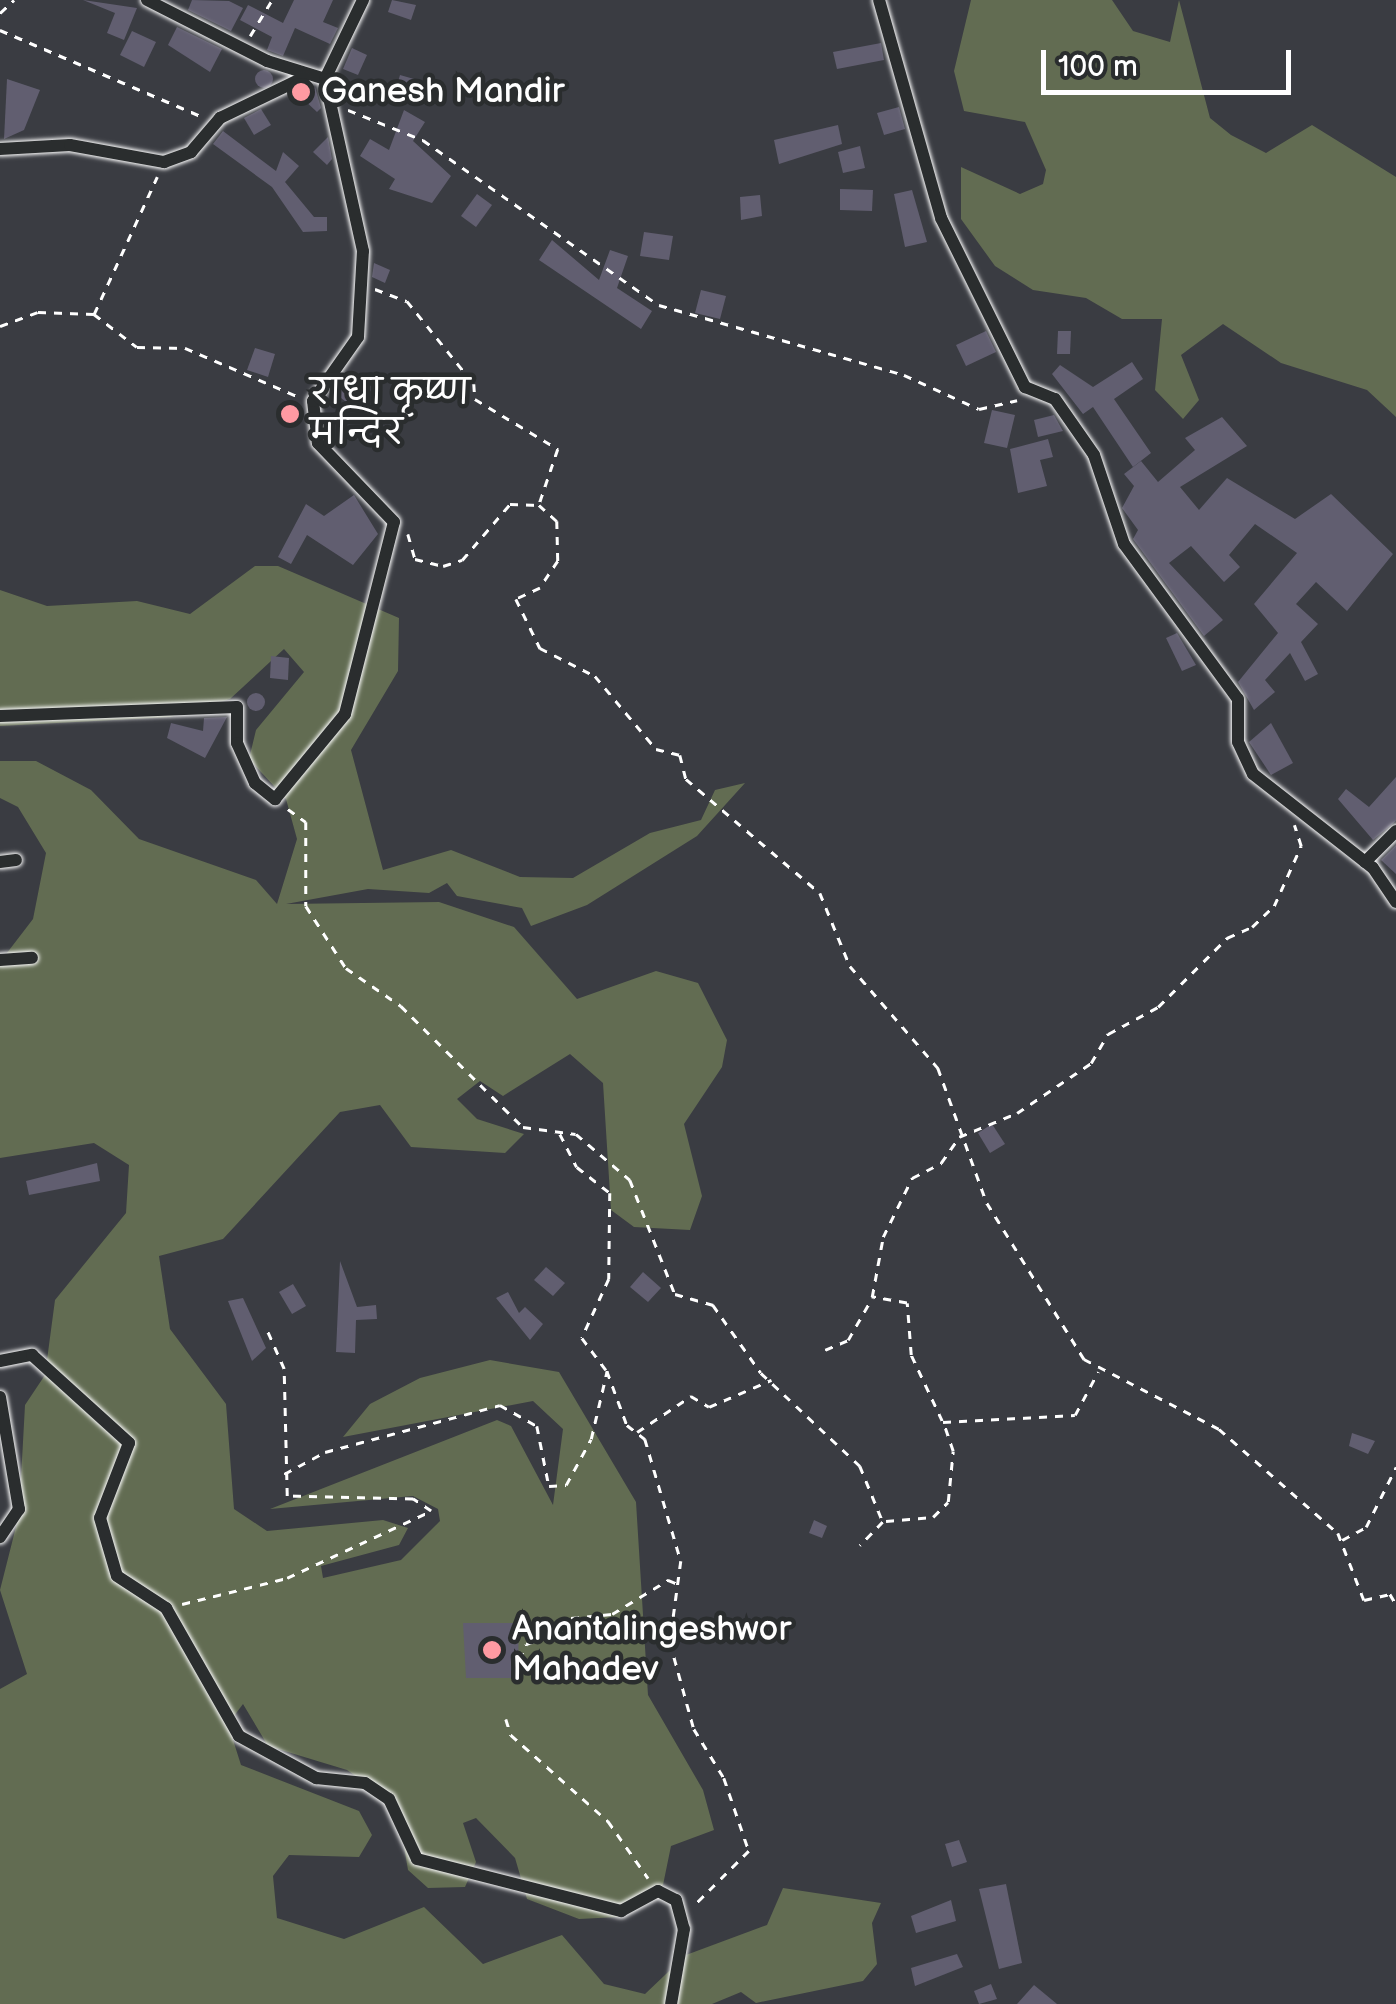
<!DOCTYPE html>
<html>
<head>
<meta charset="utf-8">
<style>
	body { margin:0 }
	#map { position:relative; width:1396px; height:2004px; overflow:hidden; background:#3a3c42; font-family:"Balsamiq Sans","Playpen Sans Deva",sans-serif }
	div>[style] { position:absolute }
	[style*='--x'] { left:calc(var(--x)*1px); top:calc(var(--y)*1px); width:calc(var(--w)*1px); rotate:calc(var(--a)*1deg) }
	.green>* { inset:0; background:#626c52 }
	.building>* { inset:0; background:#615e70 }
	.round { border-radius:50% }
	.path>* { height:2.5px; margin-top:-1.25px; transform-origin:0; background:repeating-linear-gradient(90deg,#fff 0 8px,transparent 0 16px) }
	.roads { filter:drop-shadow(0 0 2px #fff) drop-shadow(0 0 2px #fff) }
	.minor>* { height:12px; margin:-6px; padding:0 6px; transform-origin:6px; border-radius:6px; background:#2a2d2e }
	.dots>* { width:28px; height:28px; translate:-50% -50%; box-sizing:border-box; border:5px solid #2a2d2e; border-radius:50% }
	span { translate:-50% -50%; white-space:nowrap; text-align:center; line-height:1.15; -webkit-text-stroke:9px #2a2d2e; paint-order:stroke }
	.poi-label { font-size:35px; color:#fff }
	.left { translate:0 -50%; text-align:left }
	.scale { position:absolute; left:1041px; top:50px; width:250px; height:45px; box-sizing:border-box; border:5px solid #fff; border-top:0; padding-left:12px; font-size:30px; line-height:35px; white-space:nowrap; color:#fff; -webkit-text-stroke:8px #2a2d2e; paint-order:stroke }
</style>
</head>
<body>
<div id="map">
	<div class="green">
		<div style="clip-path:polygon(971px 0,1112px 0,1133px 31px,1170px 42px,1179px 0,1210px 118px,1231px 135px,1266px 153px,1312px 125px,1396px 177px,1396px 417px,1367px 390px,1281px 363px,1223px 324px,1181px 355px,1199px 400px,1183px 419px,1155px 390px,1162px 319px,1122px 319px,1086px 298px,1033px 290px,995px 266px,961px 219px,961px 167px,1020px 194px,1043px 184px,1046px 170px,1025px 122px,964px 111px,954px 71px)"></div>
		<div style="clip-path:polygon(255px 566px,278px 566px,399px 618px,398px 671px,351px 750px,383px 870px,451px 850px,520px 877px,573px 878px,650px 833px,701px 820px,715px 790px,745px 783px,697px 836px,587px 905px,531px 926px,522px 908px,457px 896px,447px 883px,429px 893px,368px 889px,286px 904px,439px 902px,514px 927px,577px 999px,656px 971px,698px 983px,727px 1040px,722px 1067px,684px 1124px,702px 1196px,690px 1230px,634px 1227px,611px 1210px,603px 1083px,570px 1054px,503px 1096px,480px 1081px,457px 1099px,477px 1119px,524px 1134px,505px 1153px,411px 1147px,380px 1105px,340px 1112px,223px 1239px,159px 1256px,170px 1329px,226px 1404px,234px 1509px,267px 1531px,383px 1520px,408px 1528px,399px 1545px,321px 1566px,323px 1578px,401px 1560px,440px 1521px,438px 1509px,413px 1496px,270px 1509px,497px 1420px,511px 1426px,553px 1505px,563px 1429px,533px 1401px,343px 1437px,370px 1404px,420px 1378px,490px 1360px,559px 1372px,636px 1502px,648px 1695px,703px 1790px,714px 1830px,671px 1846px,663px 1885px,618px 1917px,579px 1919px,527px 1899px,515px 1858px,476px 1818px,463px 1823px,476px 1862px,465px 1887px,428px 1888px,408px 1870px,397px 1805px,347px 1770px,268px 1746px,243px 1704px,228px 1724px,241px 1765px,359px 1811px,372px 1835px,359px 1857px,289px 1855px,273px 1876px,277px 1918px,344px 1939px,424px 1907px,483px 1964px,562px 1935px,604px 1984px,645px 1994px,686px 1955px,767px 1925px,783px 1888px,881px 1903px,872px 1923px,877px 1964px,863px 1981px,756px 2003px,741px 1992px,712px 2004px,0 2004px,0 1689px,27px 1674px,0 1590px,19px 1515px,25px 1405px,45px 1375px,55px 1300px,126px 1213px,129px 1165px,94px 1143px,0 1158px,0 962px,33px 919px,46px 853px,18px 807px,0 798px,0 761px,36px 761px,91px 790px,139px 839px,256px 880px,277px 904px,297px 839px,286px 799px,249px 759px,256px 730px,304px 672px,284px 649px,230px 699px,170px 717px,0 726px,0 590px,47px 606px,137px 601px,190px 614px)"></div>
	</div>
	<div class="building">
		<div style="clip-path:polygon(83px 0,137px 8px,124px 40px,107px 33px,115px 13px)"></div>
		<div style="clip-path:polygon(192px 0,229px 1px,243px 8px,231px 31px,188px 10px)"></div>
		<div style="clip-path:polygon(294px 0,333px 0,323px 22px,338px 28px,330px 44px,295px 28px,283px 56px,267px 50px,272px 37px,240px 20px,248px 5px,283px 23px)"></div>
		<div style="clip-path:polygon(392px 0,416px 5px,411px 20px,388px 12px)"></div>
		<div style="clip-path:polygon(177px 27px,222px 49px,210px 72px,168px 45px)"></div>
		<div style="clip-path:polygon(132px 31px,156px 42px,144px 67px,120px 55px)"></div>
		<div style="clip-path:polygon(881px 43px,884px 60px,837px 69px,833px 52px)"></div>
		<div style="clip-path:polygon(352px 48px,367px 55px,358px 75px,343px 69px)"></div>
		<div class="round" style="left:255px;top:70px;width:18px;height:18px"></div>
		<div style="clip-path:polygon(400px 75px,414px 79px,409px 96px,395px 92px)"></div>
		<div style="clip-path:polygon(7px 79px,40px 90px,24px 130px,4px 139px)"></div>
		<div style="clip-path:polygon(315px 87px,321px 108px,317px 112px,303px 99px)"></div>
		<div style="clip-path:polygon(899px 107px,905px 129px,884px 135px,877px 113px)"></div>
		<div style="clip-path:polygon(261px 109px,271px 125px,254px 135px,244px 118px)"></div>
		<div style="clip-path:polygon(404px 110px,425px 122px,413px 141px,451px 176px,432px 203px,389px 189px,395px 179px,360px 156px,370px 139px,389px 150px)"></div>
		<div style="clip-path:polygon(838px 125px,842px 144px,779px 164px,774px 140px)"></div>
		<div style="clip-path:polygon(223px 131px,276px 171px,283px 152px,299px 166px,285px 182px,314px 217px,327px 217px,327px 231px,303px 232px,272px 187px,213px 144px)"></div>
		<div style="clip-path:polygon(328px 137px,332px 159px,327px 165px,313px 152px)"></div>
		<div style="clip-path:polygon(860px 146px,865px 168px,843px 173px,838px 152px)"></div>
		<div style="clip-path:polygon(840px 189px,873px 190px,872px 211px,840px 210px)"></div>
		<div style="clip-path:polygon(912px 190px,927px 242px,905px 247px,894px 194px)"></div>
		<div style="clip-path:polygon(477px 194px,492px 205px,476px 227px,461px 216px)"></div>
		<div style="clip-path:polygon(760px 195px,762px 216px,741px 220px,740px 197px)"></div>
		<div style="clip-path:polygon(644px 232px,673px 236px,669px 260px,640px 256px)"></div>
		<div style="clip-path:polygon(552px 240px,599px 280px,610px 250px,628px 256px,617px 288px,652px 311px,641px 329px,539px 260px)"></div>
		<div style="clip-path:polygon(374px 263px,390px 270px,385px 283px,372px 277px)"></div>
		<div style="clip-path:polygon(701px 290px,726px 296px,720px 319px,695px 313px)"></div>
		<div style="clip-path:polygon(986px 331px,996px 352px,966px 366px,956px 345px)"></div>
		<div style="clip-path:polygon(1058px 331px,1071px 331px,1070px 354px,1057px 354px)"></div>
		<div style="clip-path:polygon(255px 348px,275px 354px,268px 377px,247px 370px)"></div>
		<div style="clip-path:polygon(1132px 362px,1143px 379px,1114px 399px,1151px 453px,1133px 467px,1093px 407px,1083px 414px,1052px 374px,1060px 365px,1093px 387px)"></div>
		<div style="clip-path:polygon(354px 372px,373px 388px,355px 409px,336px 394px)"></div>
		<div style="clip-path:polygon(992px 410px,1015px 415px,1007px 448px,984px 443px)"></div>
		<div style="clip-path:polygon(1054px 415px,1063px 431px,1038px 437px,1034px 420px)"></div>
		<div style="clip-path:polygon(1222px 417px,1247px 446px,1180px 487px,1199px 510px,1227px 478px,1295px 519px,1331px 494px,1393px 554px,1347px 611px,1316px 582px,1296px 604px,1318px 624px,1301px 642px,1318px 674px,1305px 681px,1290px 653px,1265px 680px,1275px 692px,1254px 710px,1238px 682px,1278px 633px,1254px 604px,1297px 553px,1255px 524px,1229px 555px,1240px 567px,1224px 582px,1191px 546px,1169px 563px,1223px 620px,1204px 636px,1133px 539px,1138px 530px,1122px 508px,1134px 486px,1124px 474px,1141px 461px,1158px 482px,1195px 450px,1185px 438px)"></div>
		<div style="clip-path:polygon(1048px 439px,1053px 457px,1040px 460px,1047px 486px,1018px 493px,1010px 449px)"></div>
		<div style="clip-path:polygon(354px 495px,378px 534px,353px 565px,307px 535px,291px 564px,278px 557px,306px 504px,324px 516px)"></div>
		<div style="clip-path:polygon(1177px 633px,1196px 665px,1182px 671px,1166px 638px)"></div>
		<div style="clip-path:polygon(271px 656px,289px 658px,288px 680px,270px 678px)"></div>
		<div class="round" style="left:247px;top:693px;width:18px;height:18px"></div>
		<div style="clip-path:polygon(227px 717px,205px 758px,167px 738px,171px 723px,203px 731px,204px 718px)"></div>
		<div style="clip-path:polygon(1271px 723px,1293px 763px,1271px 775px,1249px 742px)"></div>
		<div style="clip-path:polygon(1396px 777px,1396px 821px,1373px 840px,1338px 799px,1346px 789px,1369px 807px)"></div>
		<div style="clip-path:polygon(1396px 845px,1396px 874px,1381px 860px)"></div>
		<div style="clip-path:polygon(992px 1124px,1005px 1144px,990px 1153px,978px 1133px)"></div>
		<div style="clip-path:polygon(97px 1163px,100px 1181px,29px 1195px,26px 1181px)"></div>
		<div style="clip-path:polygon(340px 1261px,357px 1307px,376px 1305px,377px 1319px,356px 1320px,355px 1353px,336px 1352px)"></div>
		<div style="clip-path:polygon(546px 1267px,565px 1283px,553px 1296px,534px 1280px)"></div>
		<div style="clip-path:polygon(643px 1272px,661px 1288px,648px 1302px,630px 1287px)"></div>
		<div style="clip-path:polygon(293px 1284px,306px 1306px,292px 1314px,279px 1292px)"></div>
		<div style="clip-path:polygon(508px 1292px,519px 1313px,525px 1307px,543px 1324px,530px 1340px,496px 1298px)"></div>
		<div style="clip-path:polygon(243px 1298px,266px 1348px,252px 1361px,228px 1301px)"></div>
		<div style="clip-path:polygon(1352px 1433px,1375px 1441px,1368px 1454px,1349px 1446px)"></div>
		<div style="clip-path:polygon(814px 1520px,827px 1526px,822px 1538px,809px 1533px)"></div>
		<div style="clip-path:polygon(463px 1623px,518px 1623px,519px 1678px,466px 1678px)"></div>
		<div style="clip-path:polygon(959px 1840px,967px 1862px,952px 1867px,945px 1844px)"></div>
		<div style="clip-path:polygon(1006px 1884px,1022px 1963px,999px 1969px,979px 1889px)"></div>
		<div style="clip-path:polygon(951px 1900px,956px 1921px,916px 1933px,911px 1916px)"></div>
		<div style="clip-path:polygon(957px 1954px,963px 1967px,915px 1986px,911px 1968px)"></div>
		<div style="clip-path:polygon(991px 1984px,997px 1999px,979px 2004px,974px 1991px)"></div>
		<div style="clip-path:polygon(1034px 1985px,1057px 2004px,1017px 2004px)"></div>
	</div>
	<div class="path">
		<div style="--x:0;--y:13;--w:19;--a:-43"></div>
		<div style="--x:0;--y:30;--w:219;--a:23.2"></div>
		<div style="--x:250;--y:36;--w:42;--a:-58.6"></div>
		<div style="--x:348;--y:110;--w:81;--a:21.8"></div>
		<div style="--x:423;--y:140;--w:288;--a:35"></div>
		<div style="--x:659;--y:305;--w:255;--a:15.9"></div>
		<div style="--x:904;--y:375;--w:82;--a:24.4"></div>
		<div style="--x:979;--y:409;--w:39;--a:-13"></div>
		<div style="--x:375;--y:289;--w:34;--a:21"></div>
		<div style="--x:407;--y:301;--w:107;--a:51.1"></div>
		<div style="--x:474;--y:384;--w:15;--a:86"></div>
		<div style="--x:475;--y:399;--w:97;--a:31.1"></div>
		<div style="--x:558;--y:449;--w:59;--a:108.7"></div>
		<div style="--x:539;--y:505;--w:24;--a:42"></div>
		<div style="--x:557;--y:521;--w:40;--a:88.6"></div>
		<div style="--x:558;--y:561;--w:32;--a:124"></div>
		<div style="--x:540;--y:588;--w:26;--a:155"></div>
		<div style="--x:516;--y:599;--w:55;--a:63.9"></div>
		<div style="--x:540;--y:648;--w:62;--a:27"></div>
		<div style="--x:595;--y:676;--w:95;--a:50.1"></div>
		<div style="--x:656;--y:749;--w:25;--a:14"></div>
		<div style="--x:680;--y:755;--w:25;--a:76"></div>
		<div style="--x:686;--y:779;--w:176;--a:40.4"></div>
		<div style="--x:820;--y:893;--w:79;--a:67.7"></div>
		<div style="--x:850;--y:966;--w:135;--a:49.2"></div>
		<div style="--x:938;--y:1068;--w:144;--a:70.1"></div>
		<div style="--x:987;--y:1203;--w:184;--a:58.1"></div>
		<div style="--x:1084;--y:1359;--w:152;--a:27.4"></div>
		<div style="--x:1219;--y:1429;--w:158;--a:41.2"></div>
		<div style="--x:1338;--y:1533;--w:72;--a:68.8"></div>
		<div style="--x:1364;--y:1600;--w:27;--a:-13"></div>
		<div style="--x:1390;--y:1594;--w:12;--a:59"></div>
		<div style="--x:94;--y:314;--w:151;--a:-65.3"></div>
		<div style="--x:0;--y:326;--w:40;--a:-20.2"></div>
		<div style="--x:38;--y:312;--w:56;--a:2"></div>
		<div style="--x:94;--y:314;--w:54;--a:37.5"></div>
		<div style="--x:137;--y:347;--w:48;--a:1.2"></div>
		<div style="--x:185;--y:348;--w:122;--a:23.2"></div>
		<div style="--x:408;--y:534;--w:26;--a:74"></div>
		<div style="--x:415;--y:559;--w:29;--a:14"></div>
		<div style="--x:443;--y:566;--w:20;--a:-18"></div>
		<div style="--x:462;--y:560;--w:74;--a:-49.4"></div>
		<div style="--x:510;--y:504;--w:29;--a:2"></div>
		<div style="--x:288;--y:809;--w:22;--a:36"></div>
		<div style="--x:306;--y:822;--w:84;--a:90"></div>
		<div style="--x:306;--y:906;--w:74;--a:57.2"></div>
		<div style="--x:346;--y:968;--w:67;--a:34.6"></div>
		<div style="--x:401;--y:1006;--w:172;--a:44.8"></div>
		<div style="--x:523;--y:1127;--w:53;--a:7.5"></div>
		<div style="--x:576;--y:1134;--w:71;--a:40.4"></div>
		<div style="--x:630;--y:1180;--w:123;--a:68.5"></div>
		<div style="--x:675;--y:1294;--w:40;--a:16"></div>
		<div style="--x:713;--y:1305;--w:83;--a:54.8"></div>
		<div style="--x:761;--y:1373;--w:136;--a:43.2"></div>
		<div style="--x:860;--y:1466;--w:61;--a:67.7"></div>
		<div style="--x:883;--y:1522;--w:33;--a:134"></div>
		<div style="--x:560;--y:1134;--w:37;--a:63"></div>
		<div style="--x:577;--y:1167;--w:42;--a:38.2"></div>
		<div style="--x:610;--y:1193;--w:86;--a:90.7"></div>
		<div style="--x:609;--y:1279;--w:65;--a:114.6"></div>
		<div style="--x:582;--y:1338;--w:40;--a:53"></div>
		<div style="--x:825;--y:1350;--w:25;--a:-23"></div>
		<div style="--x:848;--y:1340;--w:48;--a:-60.3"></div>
		<div style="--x:942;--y:1421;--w:73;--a:-115.2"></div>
		<div style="--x:911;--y:1355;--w:52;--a:-94.4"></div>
		<div style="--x:907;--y:1303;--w:36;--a:-170"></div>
		<div style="--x:872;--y:1297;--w:61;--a:-79.6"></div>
		<div style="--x:883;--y:1237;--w:66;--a:-63.8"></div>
		<div style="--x:912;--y:1178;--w:33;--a:-27"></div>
		<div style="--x:941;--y:1163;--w:32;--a:-55"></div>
		<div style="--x:959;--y:1137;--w:63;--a:-22.5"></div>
		<div style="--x:1017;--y:1113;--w:89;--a:-34"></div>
		<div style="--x:1091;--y:1063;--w:34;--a:-60"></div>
		<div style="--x:1108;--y:1034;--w:57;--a:-28.4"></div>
		<div style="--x:1158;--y:1007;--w:98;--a:-45"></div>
		<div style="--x:1227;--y:938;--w:27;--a:-24"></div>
		<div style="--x:1252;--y:927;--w:30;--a:-44"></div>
		<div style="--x:1274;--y:906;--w:66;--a:-65.8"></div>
		<div style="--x:1301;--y:846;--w:22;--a:-108"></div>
		<div style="--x:637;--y:1432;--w:65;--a:-33.7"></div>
		<div style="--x:691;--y:1396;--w:21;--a:31"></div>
		<div style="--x:709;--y:1407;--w:68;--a:-23.5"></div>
		<div style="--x:284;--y:1474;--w:47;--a:-28.2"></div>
		<div style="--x:325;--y:1452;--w:181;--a:-15"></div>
		<div style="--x:500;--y:1405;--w:43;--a:29.6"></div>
		<div style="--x:537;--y:1426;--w:61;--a:78.7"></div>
		<div style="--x:549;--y:1486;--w:17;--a:-3"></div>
		<div style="--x:566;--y:1485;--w:52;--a:-61.5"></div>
		<div style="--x:591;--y:1439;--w:70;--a:-76.8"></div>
		<div style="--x:607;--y:1371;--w:58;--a:69.7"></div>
		<div style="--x:627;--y:1425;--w:23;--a:38"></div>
		<div style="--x:645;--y:1439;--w:127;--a:73.6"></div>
		<div style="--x:681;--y:1561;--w:82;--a:97.7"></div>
		<div style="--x:670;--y:1642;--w:90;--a:74.6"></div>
		<div style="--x:694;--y:1729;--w:57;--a:58.5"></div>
		<div style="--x:724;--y:1778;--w:77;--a:71.1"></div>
		<div style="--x:749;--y:1851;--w:76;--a:135"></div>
		<div style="--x:886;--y:1521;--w:47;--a:-4.9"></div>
		<div style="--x:933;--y:1517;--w:21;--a:-45"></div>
		<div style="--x:948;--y:1502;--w:51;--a:-84.4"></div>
		<div style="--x:953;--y:1451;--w:31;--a:-109"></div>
		<div style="--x:943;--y:1422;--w:132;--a:-3"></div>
		<div style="--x:1075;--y:1415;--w:49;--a:-61.9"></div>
		<div style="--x:1342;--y:1540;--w:27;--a:-28"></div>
		<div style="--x:1366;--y:1527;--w:67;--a:-63.4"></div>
		<div style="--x:182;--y:1604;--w:108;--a:-13.9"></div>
		<div style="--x:287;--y:1578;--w:159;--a:-25"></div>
		<div style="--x:431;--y:1511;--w:22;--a:-146"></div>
		<div style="--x:413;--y:1499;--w:126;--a:-178.6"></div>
		<div style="--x:287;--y:1496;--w:127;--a:-91.4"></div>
		<div style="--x:284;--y:1369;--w:47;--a:-113.8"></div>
		<div style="--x:519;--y:1660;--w:17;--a:-66"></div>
		<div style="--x:526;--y:1644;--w:46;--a:-18.8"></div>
		<div style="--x:570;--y:1629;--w:11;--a:-85"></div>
		<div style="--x:571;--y:1618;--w:41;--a:-5.6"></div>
		<div style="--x:612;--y:1614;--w:66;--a:-31.3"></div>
		<div style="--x:668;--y:1580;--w:11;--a:22"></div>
		<div style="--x:506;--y:1719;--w:17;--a:73"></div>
		<div style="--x:511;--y:1735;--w:130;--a:41.6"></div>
		<div style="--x:608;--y:1821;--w:70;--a:54.9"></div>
	</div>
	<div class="roads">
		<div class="minor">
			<div style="--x:147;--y:0;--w:135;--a:26.9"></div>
			<div style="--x:267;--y:61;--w:61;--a:17.2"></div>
			<div style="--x:879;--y:0;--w:227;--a:74.1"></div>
			<div style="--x:941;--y:218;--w:189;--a:63.6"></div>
			<div style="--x:1025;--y:387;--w:32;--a:22"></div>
			<div style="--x:1055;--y:399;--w:68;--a:55.1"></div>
			<div style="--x:1094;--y:455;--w:94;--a:71.4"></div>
			<div style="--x:1124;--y:544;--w:192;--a:53.7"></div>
			<div style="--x:1238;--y:699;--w:43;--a:90"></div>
			<div style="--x:1238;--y:742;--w:35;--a:65"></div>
			<div style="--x:1253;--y:774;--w:152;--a:38.1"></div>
			<div style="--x:1373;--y:868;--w:41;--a:55.9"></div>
			<div style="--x:325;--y:79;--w:88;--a:-64.3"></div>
			<div style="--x:0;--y:149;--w:70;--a:-3.3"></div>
			<div style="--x:70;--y:145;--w:96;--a:10.3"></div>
			<div style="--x:164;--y:162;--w:29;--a:-20"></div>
			<div style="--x:191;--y:152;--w:45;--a:-49.5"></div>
			<div style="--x:220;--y:118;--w:94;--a:-25.8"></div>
			<div style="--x:0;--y:716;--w:237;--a:-2.2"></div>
			<div style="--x:237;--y:707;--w:36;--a:90"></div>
			<div style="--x:237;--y:743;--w:44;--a:65.8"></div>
			<div style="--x:255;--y:783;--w:26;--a:39"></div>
			<div style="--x:275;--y:799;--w:110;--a:-50.5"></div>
			<div style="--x:345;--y:714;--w:198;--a:-75.7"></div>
			<div style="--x:394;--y:522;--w:110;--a:-133.9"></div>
			<div style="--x:318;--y:443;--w:42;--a:-96.8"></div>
			<div style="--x:313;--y:401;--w:78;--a:-54.9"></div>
			<div style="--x:358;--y:337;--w:86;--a:-86.7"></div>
			<div style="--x:363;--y:251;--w:176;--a:-102.5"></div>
			<div style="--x:0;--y:862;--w:16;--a:-7"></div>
			<div style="--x:1365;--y:862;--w:44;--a:-45"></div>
			<div style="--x:0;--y:960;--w:32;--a:-4"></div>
			<div style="--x:0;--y:1361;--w:33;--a:-11"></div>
			<div style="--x:32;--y:1355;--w:131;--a:42.2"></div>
			<div style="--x:129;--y:1443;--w:80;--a:111.1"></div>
			<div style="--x:100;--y:1518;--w:60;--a:73.7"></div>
			<div style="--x:117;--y:1576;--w:59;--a:33.1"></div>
			<div style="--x:166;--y:1608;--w:147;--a:60.3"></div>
			<div style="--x:239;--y:1736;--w:88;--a:28.6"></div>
			<div style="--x:316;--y:1778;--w:49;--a:5.8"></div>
			<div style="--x:365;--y:1783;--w:29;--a:34"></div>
			<div style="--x:389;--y:1799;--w:66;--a:65"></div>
			<div style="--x:417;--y:1859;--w:211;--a:14.3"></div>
			<div style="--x:621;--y:1911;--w:42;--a:-28.4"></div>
			<div style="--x:658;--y:1891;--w:20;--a:27"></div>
			<div style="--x:676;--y:1900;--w:30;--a:75"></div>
			<div style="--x:684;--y:1929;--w:76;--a:99.8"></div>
			<div style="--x:0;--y:1397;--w:114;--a:80.4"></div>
			<div style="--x:19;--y:1509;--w:34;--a:124"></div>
		</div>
	</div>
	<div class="dots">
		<div style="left:301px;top:92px;background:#ff9aa2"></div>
		<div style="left:290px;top:414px;background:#ff9aa2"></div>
		<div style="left:492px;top:1650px;background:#ff9aa2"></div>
	</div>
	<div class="poi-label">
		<span class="left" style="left:321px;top:92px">Ganesh Mandir</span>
		<span class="left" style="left:310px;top:414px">राधा कृष्ण<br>मन्दिर</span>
		<span class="left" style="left:512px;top:1650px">Anantalingeshwor<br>Mahadev</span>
	</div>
	<div class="scale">100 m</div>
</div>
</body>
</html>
